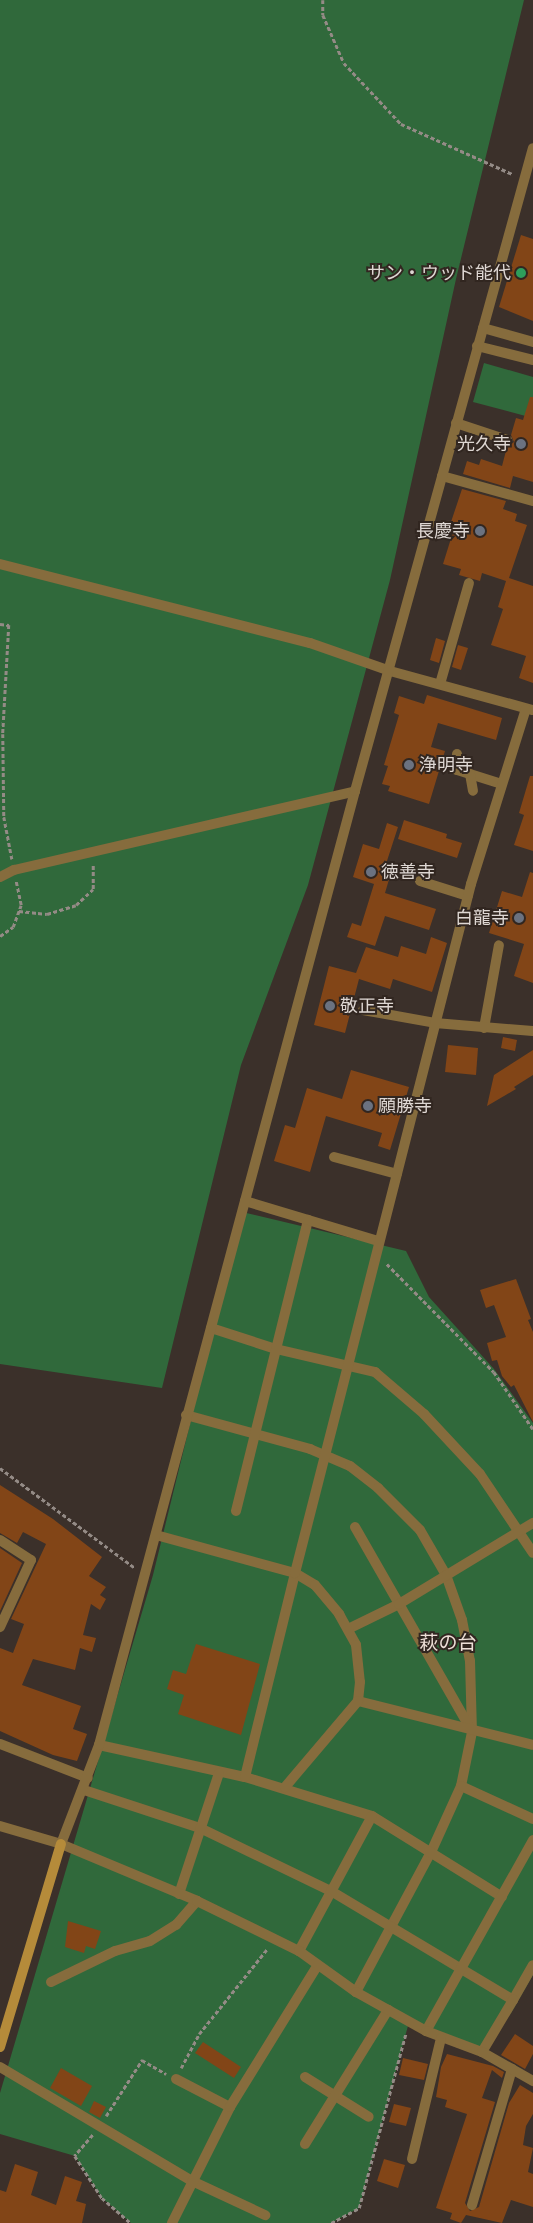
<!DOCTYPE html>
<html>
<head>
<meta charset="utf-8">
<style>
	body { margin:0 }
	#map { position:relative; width:533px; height:2223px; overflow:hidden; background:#3b302a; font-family:Jost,"Noto Sans JP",sans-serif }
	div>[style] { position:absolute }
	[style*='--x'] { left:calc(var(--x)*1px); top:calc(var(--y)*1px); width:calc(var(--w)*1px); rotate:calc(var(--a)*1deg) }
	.green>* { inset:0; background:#30693b }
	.building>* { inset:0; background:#824517 }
	.path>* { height:2.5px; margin-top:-1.25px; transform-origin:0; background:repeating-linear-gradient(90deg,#948b86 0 4px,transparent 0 6.5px) }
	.lane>* { height:10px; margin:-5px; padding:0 5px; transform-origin:5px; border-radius:5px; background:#866c3d }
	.street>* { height:10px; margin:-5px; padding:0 5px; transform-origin:5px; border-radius:5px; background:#866c3d }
	.secondary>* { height:10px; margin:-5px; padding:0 5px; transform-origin:5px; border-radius:5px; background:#b58b3a }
	.dots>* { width:14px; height:14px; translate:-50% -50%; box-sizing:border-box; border:2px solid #312620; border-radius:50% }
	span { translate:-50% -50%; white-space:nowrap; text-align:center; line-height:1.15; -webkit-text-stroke:4px #312620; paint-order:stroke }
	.poi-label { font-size:18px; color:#ded7d3 }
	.right { translate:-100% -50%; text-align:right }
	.left { translate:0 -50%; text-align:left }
	.neighbourhood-label { font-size:19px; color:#eddfd7 }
</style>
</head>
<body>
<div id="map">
	<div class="green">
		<div style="clip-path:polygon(0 0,524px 0,456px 279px,390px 580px,308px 885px,241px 1065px,162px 1388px,0 1364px)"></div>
		<div style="clip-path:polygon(484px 363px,533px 377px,533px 418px,473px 402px)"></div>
		<div style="clip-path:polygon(242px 1212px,406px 1251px,429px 1297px,494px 1369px,533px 1423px,533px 1975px,511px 2013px,482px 2052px,409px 2022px,359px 2208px,331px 2223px,131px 2223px,102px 2198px,75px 2156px,0 2134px,0 2093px,153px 1575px)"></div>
	</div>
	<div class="building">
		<div style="clip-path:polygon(521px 235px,533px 239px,533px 321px,499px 307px)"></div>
		<div style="clip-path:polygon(530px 397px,533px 397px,533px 482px,513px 476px,510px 488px,463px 474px,467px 461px,479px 465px,481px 459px,502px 466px,507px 447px,514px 442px,511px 435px,516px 418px,523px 420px)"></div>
		<div style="clip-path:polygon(462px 489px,506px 501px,503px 509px,517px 514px,515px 521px,527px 525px,509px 578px,533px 586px,533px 683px,519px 678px,526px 656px,491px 645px,503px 609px,498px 607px,506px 581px,482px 573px,480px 581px,459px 575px,461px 569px,443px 564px,453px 532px,448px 531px)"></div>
		<div style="clip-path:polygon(436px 638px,445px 641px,439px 663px,430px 660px)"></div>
		<div style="clip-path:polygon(458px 645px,468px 648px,461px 670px,452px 667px)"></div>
		<div style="clip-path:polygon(427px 695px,502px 718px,496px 740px,438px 723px,431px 747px,445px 751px,429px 804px,388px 791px,390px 786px,382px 784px,388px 766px,384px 765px,399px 715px,394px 713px,399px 696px,424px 704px)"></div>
		<div style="clip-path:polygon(530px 776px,533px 776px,533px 851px,514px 845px,524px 815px,519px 813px)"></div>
		<div style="clip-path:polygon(404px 820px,447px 834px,446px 838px,462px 843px,457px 858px,398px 839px)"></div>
		<div style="clip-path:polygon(387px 823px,398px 827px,386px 864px,393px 866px,385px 893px,436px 909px,429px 930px,385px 916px,375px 946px,347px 937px,352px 923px,361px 926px,374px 884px,353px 877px,363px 844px,379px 849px)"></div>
		<div style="clip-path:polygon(530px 872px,533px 873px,533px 983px,514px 976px,524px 944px,489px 933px,502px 891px,522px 897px)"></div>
		<div style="clip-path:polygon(431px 937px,447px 943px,432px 992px,393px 979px,390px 989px,359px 979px,345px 1033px,314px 1025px,329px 966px,356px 973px,366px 947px,398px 957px,401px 946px,426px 954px)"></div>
		<div style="clip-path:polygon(503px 1037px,517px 1040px,515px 1051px,501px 1048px)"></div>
		<div style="clip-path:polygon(448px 1045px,478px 1048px,476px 1075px,445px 1072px)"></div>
		<div style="clip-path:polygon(533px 1050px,533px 1075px,514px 1087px,516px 1089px,487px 1106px,494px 1075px)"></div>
		<div style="clip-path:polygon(351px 1070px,409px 1087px,390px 1150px,378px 1146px,382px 1133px,326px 1116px,310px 1172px,274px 1161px,285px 1125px,295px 1128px,307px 1088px,342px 1099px)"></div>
		<div style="clip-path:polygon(516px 1279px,531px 1319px,528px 1320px,533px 1332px,533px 1422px,514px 1385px,511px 1387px,502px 1376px,497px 1360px,492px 1361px,487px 1343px,506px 1337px,494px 1305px,486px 1308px,480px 1290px)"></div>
		<div style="clip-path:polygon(0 1485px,53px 1519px,102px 1557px,89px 1576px,106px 1587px,100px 1595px,106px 1599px,100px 1610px,91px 1604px,83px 1635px,96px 1638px,92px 1652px,80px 1648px,75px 1670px,33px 1659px,22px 1685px,81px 1706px,73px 1729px,87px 1734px,77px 1761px,53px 1755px,0 1731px,0 1648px,13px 1653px,24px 1624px,11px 1619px,46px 1544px,23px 1532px,17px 1543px,0 1533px)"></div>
		<div style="clip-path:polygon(0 1548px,22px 1563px,0 1611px)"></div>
		<div style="clip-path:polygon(196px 1644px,260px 1664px,241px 1735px,178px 1714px,184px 1695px,167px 1689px,173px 1670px,186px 1674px)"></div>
		<div style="clip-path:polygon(68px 1921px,101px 1931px,95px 1949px,86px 1946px,84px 1953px,65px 1947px)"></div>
		<div style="clip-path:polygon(515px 2034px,533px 2046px,533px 2054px,525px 2069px,501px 2055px)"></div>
		<div style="clip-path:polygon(203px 2042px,241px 2067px,234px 2078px,195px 2053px)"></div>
		<div style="clip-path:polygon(447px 2054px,493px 2066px,504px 2072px,502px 2078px,492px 2070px,482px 2098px,495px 2102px,465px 2203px,470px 2211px,479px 2207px,509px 2103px,520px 2085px,533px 2093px,533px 2114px,526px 2126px,523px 2145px,533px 2148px,528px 2172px,533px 2174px,533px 2207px,511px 2200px,502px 2223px,466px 2215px,461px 2223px,450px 2219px,452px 2213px,436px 2208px,467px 2114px,445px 2107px,447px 2100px,436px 2097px,441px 2067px)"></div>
		<div style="clip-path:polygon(403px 2058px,428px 2064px,424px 2080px,399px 2075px)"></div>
		<div style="clip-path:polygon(61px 2068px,92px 2086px,81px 2106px,50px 2088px)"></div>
		<div style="clip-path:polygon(94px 2101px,106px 2107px,100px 2118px,89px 2112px)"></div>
		<div style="clip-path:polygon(394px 2104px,411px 2108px,406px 2126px,389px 2122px)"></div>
		<div style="clip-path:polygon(384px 2159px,405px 2165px,398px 2188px,377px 2181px)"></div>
		<div style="clip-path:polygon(15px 2164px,38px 2172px,31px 2195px,56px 2205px,65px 2176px,82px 2182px,76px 2201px,86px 2204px,82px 2223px,0 2223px,0 2190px,6px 2192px)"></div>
	</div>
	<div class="path">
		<div style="--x:323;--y:0;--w:15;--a:90"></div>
		<div style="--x:323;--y:15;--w:52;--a:66.4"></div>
		<div style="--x:344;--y:63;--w:83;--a:46.9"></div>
		<div style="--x:401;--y:124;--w:122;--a:24.2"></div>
		<div style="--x:0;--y:624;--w:9;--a:6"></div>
		<div style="--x:9;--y:625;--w:109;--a:93.2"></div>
		<div style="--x:3;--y:734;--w:83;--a:89.3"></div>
		<div style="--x:4;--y:817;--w:43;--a:79.2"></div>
		<div style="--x:19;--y:911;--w:28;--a:6"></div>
		<div style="--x:47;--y:914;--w:30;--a:-17"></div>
		<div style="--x:76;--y:905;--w:23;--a:-43"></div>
		<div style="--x:93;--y:889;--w:24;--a:-90"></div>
		<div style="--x:0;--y:936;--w:16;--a:-35"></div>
		<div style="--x:13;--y:927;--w:23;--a:-70"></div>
		<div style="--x:21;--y:905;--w:25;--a:-102"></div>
		<div style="--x:387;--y:1264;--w:152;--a:45.3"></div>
		<div style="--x:494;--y:1372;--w:69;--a:55.6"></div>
		<div style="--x:0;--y:1468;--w:168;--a:36.5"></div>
		<div style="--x:181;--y:2068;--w:38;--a:-62"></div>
		<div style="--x:199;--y:2034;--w:109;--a:-51.3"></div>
		<div style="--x:106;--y:2116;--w:67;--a:-57.3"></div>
		<div style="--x:142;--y:2060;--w:28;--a:30"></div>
		<div style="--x:93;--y:2135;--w:28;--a:131"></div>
		<div style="--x:75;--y:2156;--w:50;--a:57.3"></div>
		<div style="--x:102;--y:2198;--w:38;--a:41"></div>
		<div style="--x:331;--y:2223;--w:32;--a:-28"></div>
		<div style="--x:359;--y:2208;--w:181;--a:-75"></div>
	</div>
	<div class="lane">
		<div style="--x:483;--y:328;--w:52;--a:15.6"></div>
		<div style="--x:477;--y:346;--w:58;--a:14"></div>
		<div style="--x:456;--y:423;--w:54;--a:18.4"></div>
		<div style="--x:0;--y:564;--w:320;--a:14.3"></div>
		<div style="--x:310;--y:643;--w:85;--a:19.3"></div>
		<div style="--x:440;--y:684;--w:105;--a:-74"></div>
		<div style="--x:457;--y:754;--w:16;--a:90"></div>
		<div style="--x:454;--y:769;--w:50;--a:17.4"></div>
		<div style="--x:470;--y:774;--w:17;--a:80"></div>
		<div style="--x:0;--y:877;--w:16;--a:-27"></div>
		<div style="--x:14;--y:870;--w:350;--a:-13"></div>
		<div style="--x:420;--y:881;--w:50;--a:17.4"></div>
		<div style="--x:363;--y:1010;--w:73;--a:10.2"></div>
		<div style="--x:484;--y:1028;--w:84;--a:-79.8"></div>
		<div style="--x:334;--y:1157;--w:65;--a:15.1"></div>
		<div style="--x:211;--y:1328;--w:68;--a:17.9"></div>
		<div style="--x:276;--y:1349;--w:102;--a:13.1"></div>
		<div style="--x:375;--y:1372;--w:65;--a:40.6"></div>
		<div style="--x:424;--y:1414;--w:82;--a:47"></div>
		<div style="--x:480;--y:1474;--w:95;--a:56.1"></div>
		<div style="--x:186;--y:1415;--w:129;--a:15.3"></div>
		<div style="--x:310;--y:1449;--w:43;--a:23"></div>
		<div style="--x:350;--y:1466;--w:36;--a:38"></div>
		<div style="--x:378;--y:1488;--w:59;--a:45"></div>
		<div style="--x:420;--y:1530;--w:52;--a:60"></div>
		<div style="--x:446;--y:1575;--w:48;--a:70.4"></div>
		<div style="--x:462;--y:1620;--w:42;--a:79"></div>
		<div style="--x:470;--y:1661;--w:71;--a:88.4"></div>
		<div style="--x:472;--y:1732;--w:55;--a:101.5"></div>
		<div style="--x:461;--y:1786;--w:72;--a:114.4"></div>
		<div style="--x:431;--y:1852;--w:159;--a:118.2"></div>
		<div style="--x:236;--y:1511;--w:300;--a:-76.1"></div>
		<div style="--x:355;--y:1527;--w:235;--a:60.2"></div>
		<div style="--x:348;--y:1629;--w:57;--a:-26.1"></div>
		<div style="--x:399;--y:1604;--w:157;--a:-31.2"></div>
		<div style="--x:358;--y:1701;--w:180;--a:14.1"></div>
		<div style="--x:99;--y:1745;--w:149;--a:12.4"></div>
		<div style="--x:245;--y:1777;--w:133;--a:17.1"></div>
		<div style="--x:372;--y:1816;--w:153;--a:31.9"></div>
		<div style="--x:245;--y:1777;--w:210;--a:-76.2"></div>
		<div style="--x:295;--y:1573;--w:23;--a:31"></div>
		<div style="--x:315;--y:1585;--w:38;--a:50"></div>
		<div style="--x:339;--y:1614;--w:35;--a:61"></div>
		<div style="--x:356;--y:1645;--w:37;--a:84"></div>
		<div style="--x:360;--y:1682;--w:19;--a:96"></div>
		<div style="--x:358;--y:1701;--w:113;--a:130.3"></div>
		<div style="--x:461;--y:1786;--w:79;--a:24.6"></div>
		<div style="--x:84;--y:1790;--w:122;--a:18.1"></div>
		<div style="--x:200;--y:1828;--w:145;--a:25.7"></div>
		<div style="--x:331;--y:1891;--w:212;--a:30.9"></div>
		<div style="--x:513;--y:2000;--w:40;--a:-60.3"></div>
		<div style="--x:179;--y:1894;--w:127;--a:-71.7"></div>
		<div style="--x:299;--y:1951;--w:153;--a:-61.6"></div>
		<div style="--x:51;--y:1982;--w:71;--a:-25.8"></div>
		<div style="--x:115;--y:1951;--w:36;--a:-16"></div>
		<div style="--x:150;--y:1941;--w:31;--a:-32"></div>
		<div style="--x:176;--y:1925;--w:32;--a:-49"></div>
		<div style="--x:426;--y:2031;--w:219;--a:-60.7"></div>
		<div style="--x:482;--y:2052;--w:61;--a:-59.2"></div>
		<div style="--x:0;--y:2067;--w:223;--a:30.7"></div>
		<div style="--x:192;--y:2181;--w:81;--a:25"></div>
		<div style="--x:305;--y:2077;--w:75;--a:32"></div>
		<div style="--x:176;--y:2079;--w:61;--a:27.4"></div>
		<div style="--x:305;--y:2144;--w:158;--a:-58.2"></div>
		<div style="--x:472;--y:2205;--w:142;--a:-73.6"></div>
		<div style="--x:172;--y:2223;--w:130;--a:-63.4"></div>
		<div style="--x:230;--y:2107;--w:166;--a:-58.3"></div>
	</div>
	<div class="street">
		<div style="--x:442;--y:476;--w:94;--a:15.4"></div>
		<div style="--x:390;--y:671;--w:148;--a:15.3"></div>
		<div style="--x:435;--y:1023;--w:98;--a:4.7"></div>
		<div style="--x:245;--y:1201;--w:139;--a:16.7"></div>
		<div style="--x:156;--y:1535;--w:144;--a:15.3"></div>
		<div style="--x:295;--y:1573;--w:711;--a:-75.67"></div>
		<div style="--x:471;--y:884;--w:183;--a:-72.6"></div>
		<div style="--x:0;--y:1540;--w:37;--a:33"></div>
		<div style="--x:31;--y:1560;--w:74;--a:114.8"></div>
		<div style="--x:0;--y:1744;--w:94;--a:21.1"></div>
		<div style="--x:0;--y:1826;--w:64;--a:16.4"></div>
		<div style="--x:61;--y:1844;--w:147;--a:22.7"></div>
		<div style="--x:197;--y:1901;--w:114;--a:26.1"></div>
		<div style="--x:299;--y:1951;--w:70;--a:35.7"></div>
		<div style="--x:356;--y:1992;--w:80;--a:29.1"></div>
		<div style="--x:426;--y:2031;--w:60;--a:20.6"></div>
		<div style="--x:482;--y:2052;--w:59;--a:29.6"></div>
		<div style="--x:61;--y:1844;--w:106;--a:-69"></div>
		<div style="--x:99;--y:1745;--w:988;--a:-74.98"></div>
		<div style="--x:355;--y:791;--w:667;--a:-74.53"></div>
		<div style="--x:412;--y:2159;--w:124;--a:-76.5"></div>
	</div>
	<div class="secondary">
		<div style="--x:0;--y:2047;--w:212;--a:-73.3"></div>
	</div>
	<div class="dots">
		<div style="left:521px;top:273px;background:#2e9e5b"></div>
		<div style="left:521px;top:444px;background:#6b7280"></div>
		<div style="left:480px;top:531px;background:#6b7280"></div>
		<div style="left:409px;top:765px;background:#6b7280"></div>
		<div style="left:371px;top:872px;background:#6b7280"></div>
		<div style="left:519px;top:918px;background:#6b7280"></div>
		<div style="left:330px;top:1006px;background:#6b7280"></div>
		<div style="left:368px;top:1106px;background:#6b7280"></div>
	</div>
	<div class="poi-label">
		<span class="right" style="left:511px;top:273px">サン・ウッド能代</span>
		<span class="right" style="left:511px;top:444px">光久寺</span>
		<span class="right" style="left:470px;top:531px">長慶寺</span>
		<span class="left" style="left:419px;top:765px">浄明寺</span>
		<span class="left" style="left:381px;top:872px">徳善寺</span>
		<span class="right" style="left:509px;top:918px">白龍寺</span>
		<span class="left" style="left:340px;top:1006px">敬正寺</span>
		<span class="left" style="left:378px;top:1106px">願勝寺</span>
	</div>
	<div class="neighbourhood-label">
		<span style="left:448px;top:1643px">萩の台</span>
	</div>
</div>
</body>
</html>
